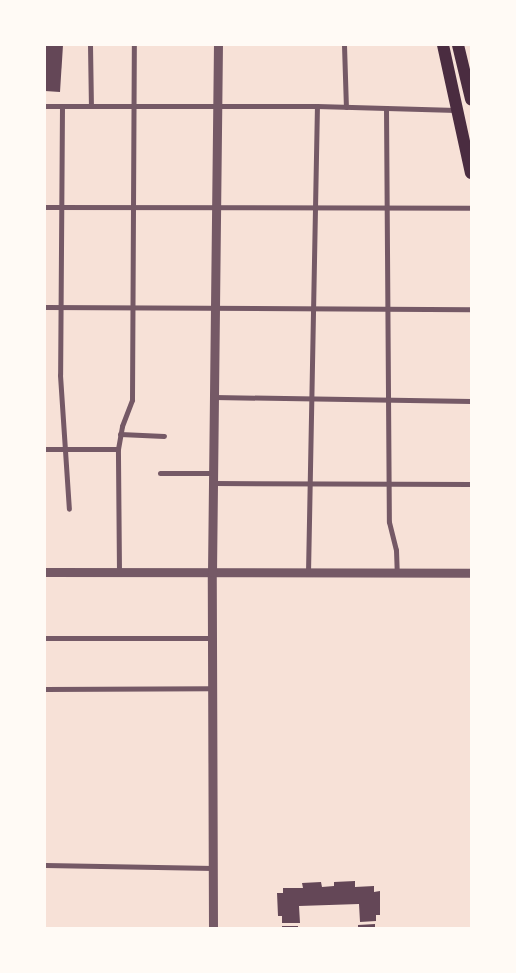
<!DOCTYPE html>
<html>
<head>
<meta charset="utf-8">
<style>
	body { margin:0 }
	#map { position:relative; width:516px; height:973px; overflow:hidden; background:#f7e1d7; font-family:Lora,serif }
	div>[style] { position:absolute }
	[style*='--x'] { left:calc(var(--x)*1px); top:calc(var(--y)*1px); width:calc(var(--w)*1px); rotate:calc(var(--a)*1deg) }
	.building>* { inset:0; background:#644757 }
	.minor>* { height:5px; margin:-2.5px; padding:0 2.5px; transform-origin:2.5px; border-radius:2.5px; background:#755966 }
	.tertiary>* { height:9px; margin:-4.5px; padding:0 4.5px; transform-origin:4.5px; border-radius:4.5px; background:#755966 }
	.trunk>* { height:12px; margin:-6px; padding:0 6px; transform-origin:6px; border-radius:6px; background:#4a2c40 }
	span { translate:-50% -50%; white-space:nowrap; text-align:center; line-height:1.15; -webkit-text-stroke:5px #fffaf5; paint-order:stroke }
	.frame { position:absolute; inset:0; border:46px solid #fffaf5; pointer-events:none }
</style>
</head>
<body>
<div id="map">
	<div class="building">
		<div style="clip-path:polygon(45px 45px,63px 45px,60px 92px,45px 91px)"></div>
		<div style="clip-path:polygon(355px 881px,355px 887px,374px 886px,374px 892px,380px 891px,380px 915px,376px 915px,376px 921px,360px 922px,359px 904px,299px 906px,300px 923px,282px 923px,282px 916px,278px 916px,277px 893px,283px 893px,283px 888px,303px 888px,302px 883px,321px 882px,322px 887px,334px 886px,334px 882px)"></div>
		<div style="clip-path:polygon(375px 924px,375px 928px,358px 928px,358px 925px)"></div>
		<div style="clip-path:polygon(282px 926px,298px 926px,298px 928px,282px 928px)"></div>
	</div>
	<div class="minor">
		<div style="--x:90;--y:45;--w:61;--a:89.1"></div>
		<div style="--x:344;--y:45;--w:62;--a:88.2"></div>
		<div style="--x:45;--y:106;--w:272;--a:0"></div>
		<div style="--x:317;--y:106;--w:139;--a:1.6"></div>
		<div style="--x:62;--y:106;--w:269;--a:90.4"></div>
		<div style="--x:60;--y:375;--w:134;--a:86.2"></div>
		<div style="--x:386;--y:108;--w:414;--a:89.6"></div>
		<div style="--x:389;--y:522;--w:29;--a:76"></div>
		<div style="--x:396;--y:550;--w:23;--a:88"></div>
		<div style="--x:45;--y:207;--w:426;--a:0.1"></div>
		<div style="--x:45;--y:307;--w:426;--a:0.3"></div>
		<div style="--x:214;--y:397;--w:257;--a:0.9"></div>
		<div style="--x:120;--y:434;--w:44;--a:2.6"></div>
		<div style="--x:45;--y:449;--w:73;--a:0"></div>
		<div style="--x:160;--y:473;--w:54;--a:0"></div>
		<div style="--x:214;--y:483;--w:257;--a:0.2"></div>
		<div style="--x:119;--y:572;--w:123;--a:-90.5"></div>
		<div style="--x:118;--y:449;--w:23;--a:-80"></div>
		<div style="--x:122;--y:426;--w:28;--a:-69"></div>
		<div style="--x:132;--y:400;--w:355;--a:-89.7"></div>
		<div style="--x:308;--y:573;--w:467;--a:-88.9"></div>
		<div style="--x:45;--y:638;--w:167;--a:0"></div>
		<div style="--x:45;--y:689;--w:167;--a:-0.3"></div>
		<div style="--x:45;--y:865;--w:168;--a:1"></div>
	</div>
	<div class="tertiary">
		<div style="--x:45;--y:572;--w:426;--a:0.1"></div>
		<div style="--x:213;--y:928;--w:356;--a:-90.2"></div>
		<div style="--x:212;--y:572;--w:527;--a:-89.35"></div>
	</div>
	<div class="trunk">
		<div style="--x:443;--y:45;--w:131;--a:77.7"></div>
		<div style="--x:458;--y:45;--w:56;--a:76.5"></div>
	</div>
	<div class="frame"></div>
</div>
</body>
</html>
